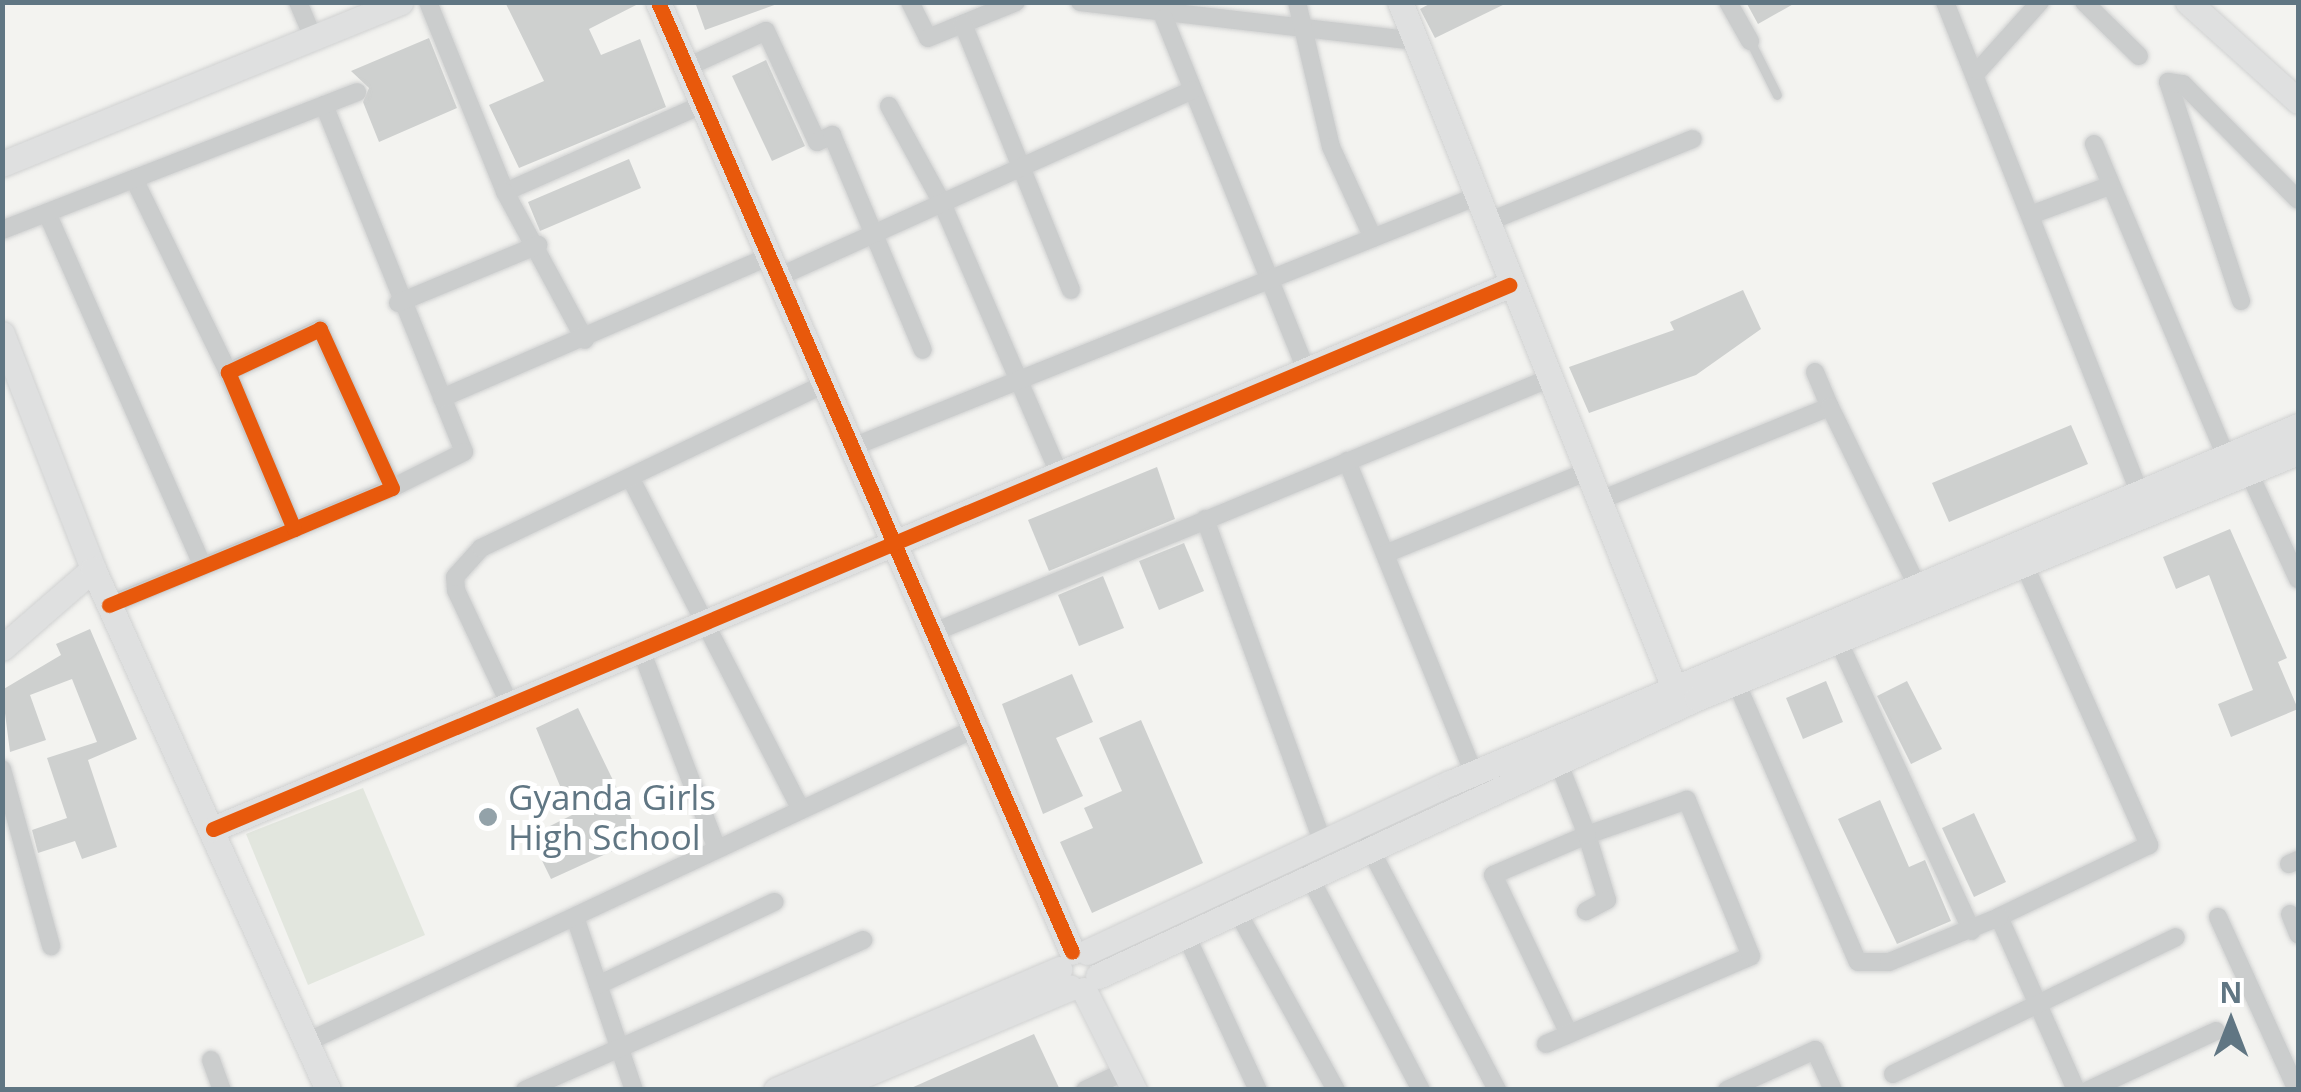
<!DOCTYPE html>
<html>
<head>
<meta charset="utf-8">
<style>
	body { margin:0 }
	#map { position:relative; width:2301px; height:1092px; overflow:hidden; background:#f3f3f0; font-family:"Open Sans",sans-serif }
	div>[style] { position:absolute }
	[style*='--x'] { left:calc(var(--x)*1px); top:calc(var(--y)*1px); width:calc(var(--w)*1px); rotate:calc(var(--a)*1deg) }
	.green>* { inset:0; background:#e2e6de }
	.building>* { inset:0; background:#ced0cf }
	.roads { filter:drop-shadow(0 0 2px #d0d1d1) drop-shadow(0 0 2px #d0d1d1) }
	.lane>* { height:9px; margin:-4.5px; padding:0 4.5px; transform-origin:4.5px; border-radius:4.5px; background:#cbcdcd }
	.street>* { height:18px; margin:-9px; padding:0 9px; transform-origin:9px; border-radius:9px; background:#cbcdcd }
	.secondary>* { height:25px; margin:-12.5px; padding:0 12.5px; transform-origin:12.5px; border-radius:12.5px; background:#dfe0e0 }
	.cycleway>* { height:15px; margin:-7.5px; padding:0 7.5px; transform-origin:7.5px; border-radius:7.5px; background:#e8590c }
	.dots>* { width:28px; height:28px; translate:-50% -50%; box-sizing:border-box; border:5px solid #fff; border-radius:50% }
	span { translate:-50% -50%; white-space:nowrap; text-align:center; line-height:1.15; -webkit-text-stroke:10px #fff; paint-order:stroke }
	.poi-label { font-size:35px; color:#607683 }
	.left { translate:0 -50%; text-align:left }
	.frame { position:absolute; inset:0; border:5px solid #607683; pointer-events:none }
	.north { position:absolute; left:2181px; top:972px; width:100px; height:100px; -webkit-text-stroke:8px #fff; paint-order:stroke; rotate:0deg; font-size:28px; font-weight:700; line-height:40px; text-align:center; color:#607683 }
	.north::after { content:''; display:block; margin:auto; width:35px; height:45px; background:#607683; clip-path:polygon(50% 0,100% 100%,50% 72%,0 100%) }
</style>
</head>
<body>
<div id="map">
	<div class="green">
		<div style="clip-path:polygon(363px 788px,425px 935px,308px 985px,246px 834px)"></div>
	</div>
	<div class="building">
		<div style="clip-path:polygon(505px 2px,642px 2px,589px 29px,601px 55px,640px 39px,666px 107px,519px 168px,489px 105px,544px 81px)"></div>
		<div style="clip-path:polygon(695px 2px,776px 2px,777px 4px,705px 30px)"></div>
		<div style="clip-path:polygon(1433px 2px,1509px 2px,1435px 38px,1420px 9px)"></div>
		<div style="clip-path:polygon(1746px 2px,1797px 2px,1758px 24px)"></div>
		<div style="clip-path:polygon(429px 38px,457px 108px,379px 142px,363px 102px,369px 88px,351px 71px)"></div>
		<div style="clip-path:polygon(766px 60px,805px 146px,772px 161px,732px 76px)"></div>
		<div style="clip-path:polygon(629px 159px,641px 188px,540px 231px,528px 202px)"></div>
		<div style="clip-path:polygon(1743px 290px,1761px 329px,1696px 375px,1589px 413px,1569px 367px,1674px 330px,1670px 322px)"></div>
		<div style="clip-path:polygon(2071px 425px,2088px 464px,1949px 522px,1932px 483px)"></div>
		<div style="clip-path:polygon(1157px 467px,1175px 519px,1049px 571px,1028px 520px)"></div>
		<div style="clip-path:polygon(2230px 529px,2287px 658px,2278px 662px,2298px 709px,2231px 737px,2218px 704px,2253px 690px,2209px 575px,2176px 589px,2163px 557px)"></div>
		<div style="clip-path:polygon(1184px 543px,1204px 591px,1159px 610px,1139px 561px)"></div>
		<div style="clip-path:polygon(1103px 576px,1124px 628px,1079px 646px,1058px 595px)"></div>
		<div style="clip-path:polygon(90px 629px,137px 739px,88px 760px,117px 847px,82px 859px,75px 841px,38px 853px,32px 830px,67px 818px,47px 758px,97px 742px,72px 679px,30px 695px,46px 740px,10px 752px,2px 690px,61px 655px,56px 644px)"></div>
		<div style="clip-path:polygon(1072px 674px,1093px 722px,1056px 738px,1083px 796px,1043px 814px,1002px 704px)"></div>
		<div style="clip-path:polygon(1826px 681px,1843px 722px,1803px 739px,1786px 698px)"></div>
		<div style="clip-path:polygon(1907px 681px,1942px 749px,1911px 764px,1877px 696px)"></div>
		<div style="clip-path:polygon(578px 708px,641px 838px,551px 879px,530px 836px,572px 815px,536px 728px)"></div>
		<div style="clip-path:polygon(1141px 720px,1203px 863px,1092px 913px,1060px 842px,1093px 828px,1084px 808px,1122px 791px,1099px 738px)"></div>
		<div style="clip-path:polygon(1880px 800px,1909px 867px,1925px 860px,1951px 921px,1897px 944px,1838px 819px)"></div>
		<div style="clip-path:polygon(1974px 813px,2006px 882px,1974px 897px,1942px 828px)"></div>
		<div style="clip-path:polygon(1034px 1034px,1060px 1090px,909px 1089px,938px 1076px)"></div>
	</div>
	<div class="roads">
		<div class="lane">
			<div style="--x:1750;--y:41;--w:60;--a:63.4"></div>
		</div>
		<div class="street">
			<div style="--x:298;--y:2;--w:39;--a:67"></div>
			<div style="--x:428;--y:2;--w:205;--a:67.9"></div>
			<div style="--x:505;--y:192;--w:214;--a:-23.9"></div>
			<div style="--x:910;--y:2;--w:40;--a:63.4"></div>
			<div style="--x:928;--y:38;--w:95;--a:-22.2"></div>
			<div style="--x:1080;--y:2;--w:337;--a:6.6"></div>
			<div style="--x:1297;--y:2;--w:149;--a:76.8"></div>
			<div style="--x:1331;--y:147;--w:100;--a:65.2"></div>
			<div style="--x:1728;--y:2;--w:45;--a:60.6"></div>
			<div style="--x:1945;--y:2;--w:529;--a:68.38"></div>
			<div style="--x:2084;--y:2;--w:77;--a:44.5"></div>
			<div style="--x:1164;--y:18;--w:380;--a:68"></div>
			<div style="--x:963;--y:24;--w:287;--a:67.9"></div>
			<div style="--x:685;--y:68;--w:89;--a:-24.6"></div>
			<div style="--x:766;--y:31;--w:122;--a:65.3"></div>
			<div style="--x:817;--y:142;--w:17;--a:-25"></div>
			<div style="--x:832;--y:135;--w:233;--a:67.1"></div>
			<div style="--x:1978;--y:71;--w:93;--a:-48.1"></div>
			<div style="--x:324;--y:105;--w:374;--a:68"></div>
			<div style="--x:464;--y:452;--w:80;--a:153.4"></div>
			<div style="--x:889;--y:106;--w:111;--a:61.3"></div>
			<div style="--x:942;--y:203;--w:295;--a:66.6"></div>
			<div style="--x:2094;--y:144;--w:339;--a:67.1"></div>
			<div style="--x:134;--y:179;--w:215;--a:64"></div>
			<div style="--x:505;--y:192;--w:168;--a:61.6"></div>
			<div style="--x:47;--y:213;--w:386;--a:66.2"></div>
			<div style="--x:2033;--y:214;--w:81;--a:-20.2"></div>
			<div style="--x:1485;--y:223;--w:224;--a:-22"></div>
			<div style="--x:2;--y:230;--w:381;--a:-21.2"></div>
			<div style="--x:776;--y:278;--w:457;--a:-24.3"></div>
			<div style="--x:2241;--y:301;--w:231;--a:-108.4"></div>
			<div style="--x:2168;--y:82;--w:15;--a:8"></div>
			<div style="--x:2183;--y:84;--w:163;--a:45.2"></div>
			<div style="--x:398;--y:303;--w:152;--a:-22.5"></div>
			<div style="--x:1815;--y:372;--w:38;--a:67"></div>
			<div style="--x:442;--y:398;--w:353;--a:-23.4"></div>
			<div style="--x:850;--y:448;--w:674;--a:-21.88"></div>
			<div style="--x:1347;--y:461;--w:337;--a:67.9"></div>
			<div style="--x:2245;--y:464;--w:127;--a:65.3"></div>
			<div style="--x:631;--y:479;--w:372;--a:62.8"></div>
			<div style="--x:1598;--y:501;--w:250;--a:-22.1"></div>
			<div style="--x:1830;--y:407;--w:198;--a:64"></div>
			<div style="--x:1205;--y:519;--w:345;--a:70"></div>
			<div style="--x:1385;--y:554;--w:217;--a:-22.2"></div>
			<div style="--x:2024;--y:564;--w:308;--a:66"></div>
			<div style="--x:2149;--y:845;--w:166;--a:154.4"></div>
			<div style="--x:1999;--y:917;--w:189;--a:66"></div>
			<div style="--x:109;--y:605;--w:200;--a:-22.3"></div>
			<div style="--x:294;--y:529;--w:106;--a:-22.7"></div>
			<div style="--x:392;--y:488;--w:175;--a:-114.4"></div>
			<div style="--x:320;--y:329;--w:102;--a:154.9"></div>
			<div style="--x:228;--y:372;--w:170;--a:67.2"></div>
			<div style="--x:932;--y:633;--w:666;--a:-22.41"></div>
			<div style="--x:1838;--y:640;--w:320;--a:65.3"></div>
			<div style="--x:641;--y:650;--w:208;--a:69.1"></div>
			<div style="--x:1736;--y:682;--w:305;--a:66.5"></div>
			<div style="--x:1858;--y:962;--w:31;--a:0"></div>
			<div style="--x:1889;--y:962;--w:119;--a:-22.2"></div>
			<div style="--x:510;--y:705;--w:127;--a:-115.2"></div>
			<div style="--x:456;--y:590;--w:13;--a:-94"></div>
			<div style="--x:455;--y:577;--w:39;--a:-48"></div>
			<div style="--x:481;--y:548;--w:379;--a:-25.5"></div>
			<div style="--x:2;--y:769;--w:184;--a:74.5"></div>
			<div style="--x:1368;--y:845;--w:277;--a:62.2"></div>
			<div style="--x:2289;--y:864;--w:10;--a:-24"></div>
			<div style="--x:1308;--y:874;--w:244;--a:62.4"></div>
			<div style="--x:1236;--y:909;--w:207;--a:61.1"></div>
			<div style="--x:2290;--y:914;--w:22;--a:68"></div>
			<div style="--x:2218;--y:917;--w:190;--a:65.5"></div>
			<div style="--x:576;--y:920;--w:180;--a:71.2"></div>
			<div style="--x:1185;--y:933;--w:173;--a:65.1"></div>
			<div style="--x:598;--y:985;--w:195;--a:-25.2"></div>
			<div style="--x:1569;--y:1034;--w:176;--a:-115.5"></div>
			<div style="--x:1493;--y:875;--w:102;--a:-23.1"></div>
			<div style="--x:1587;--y:835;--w:68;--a:72.9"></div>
			<div style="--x:1607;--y:900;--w:24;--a:152"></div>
			<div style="--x:307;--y:1042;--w:737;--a:-25.14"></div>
			<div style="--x:1546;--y:1044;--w:223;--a:-23.2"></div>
			<div style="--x:1751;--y:956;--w:169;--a:-112.3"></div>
			<div style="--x:1687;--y:800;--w:106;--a:160.7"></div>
			<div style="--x:1587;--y:835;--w:82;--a:-111.5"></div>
			<div style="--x:211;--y:1060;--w:32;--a:70"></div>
			<div style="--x:1893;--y:1074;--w:314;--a:-25.8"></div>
			<div style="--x:525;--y:1090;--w:370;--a:-23.9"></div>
			<div style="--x:1085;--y:1090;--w:44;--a:-25.4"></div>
			<div style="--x:1727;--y:1090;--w:97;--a:-24.4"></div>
			<div style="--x:1815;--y:1050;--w:44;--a:65.8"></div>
			<div style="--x:2089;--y:1090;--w:140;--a:-24.9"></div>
		</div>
		<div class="secondary">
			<div style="--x:658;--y:2;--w:1036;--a:66.45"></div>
			<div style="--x:1400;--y:2;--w:752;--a:68.21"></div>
			<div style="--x:2188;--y:2;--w:148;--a:42"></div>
			<div style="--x:2;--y:164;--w:430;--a:-22.1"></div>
			<div style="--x:2;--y:334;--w:252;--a:68.8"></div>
			<div style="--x:2;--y:648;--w:121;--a:-41"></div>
			<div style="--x:93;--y:569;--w:572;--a:65.72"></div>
			<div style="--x:213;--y:829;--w:1406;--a:-22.77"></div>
			<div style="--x:1087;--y:952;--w:400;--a:-25"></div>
			<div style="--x:1450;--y:783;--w:920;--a:-22.83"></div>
			<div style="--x:1098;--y:976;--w:660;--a:-24.9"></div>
			<div style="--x:1697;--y:698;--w:649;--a:-22.26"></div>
			<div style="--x:1084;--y:990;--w:112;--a:63.4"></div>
			<div style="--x:776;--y:1090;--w:308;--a:-23.1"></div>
			<div style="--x:828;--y:1090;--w:263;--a:-22.9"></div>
		</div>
	</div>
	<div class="cycleway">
		<div style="--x:658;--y:2;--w:1036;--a:66.45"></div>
		<div style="--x:109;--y:605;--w:200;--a:-22.3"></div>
		<div style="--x:294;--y:529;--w:106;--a:-22.7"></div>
		<div style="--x:392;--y:488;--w:175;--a:-114.4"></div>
		<div style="--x:320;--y:329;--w:102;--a:154.9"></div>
		<div style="--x:228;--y:372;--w:170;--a:67.2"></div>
		<div style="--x:213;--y:829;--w:1406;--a:-22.77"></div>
	</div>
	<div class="dots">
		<div style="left:488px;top:817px;background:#93a2a9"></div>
	</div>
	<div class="poi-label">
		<span class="left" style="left:508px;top:817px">Gyanda Girls<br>High School</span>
	</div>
	<div class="frame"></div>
	<div class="north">N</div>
</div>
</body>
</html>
